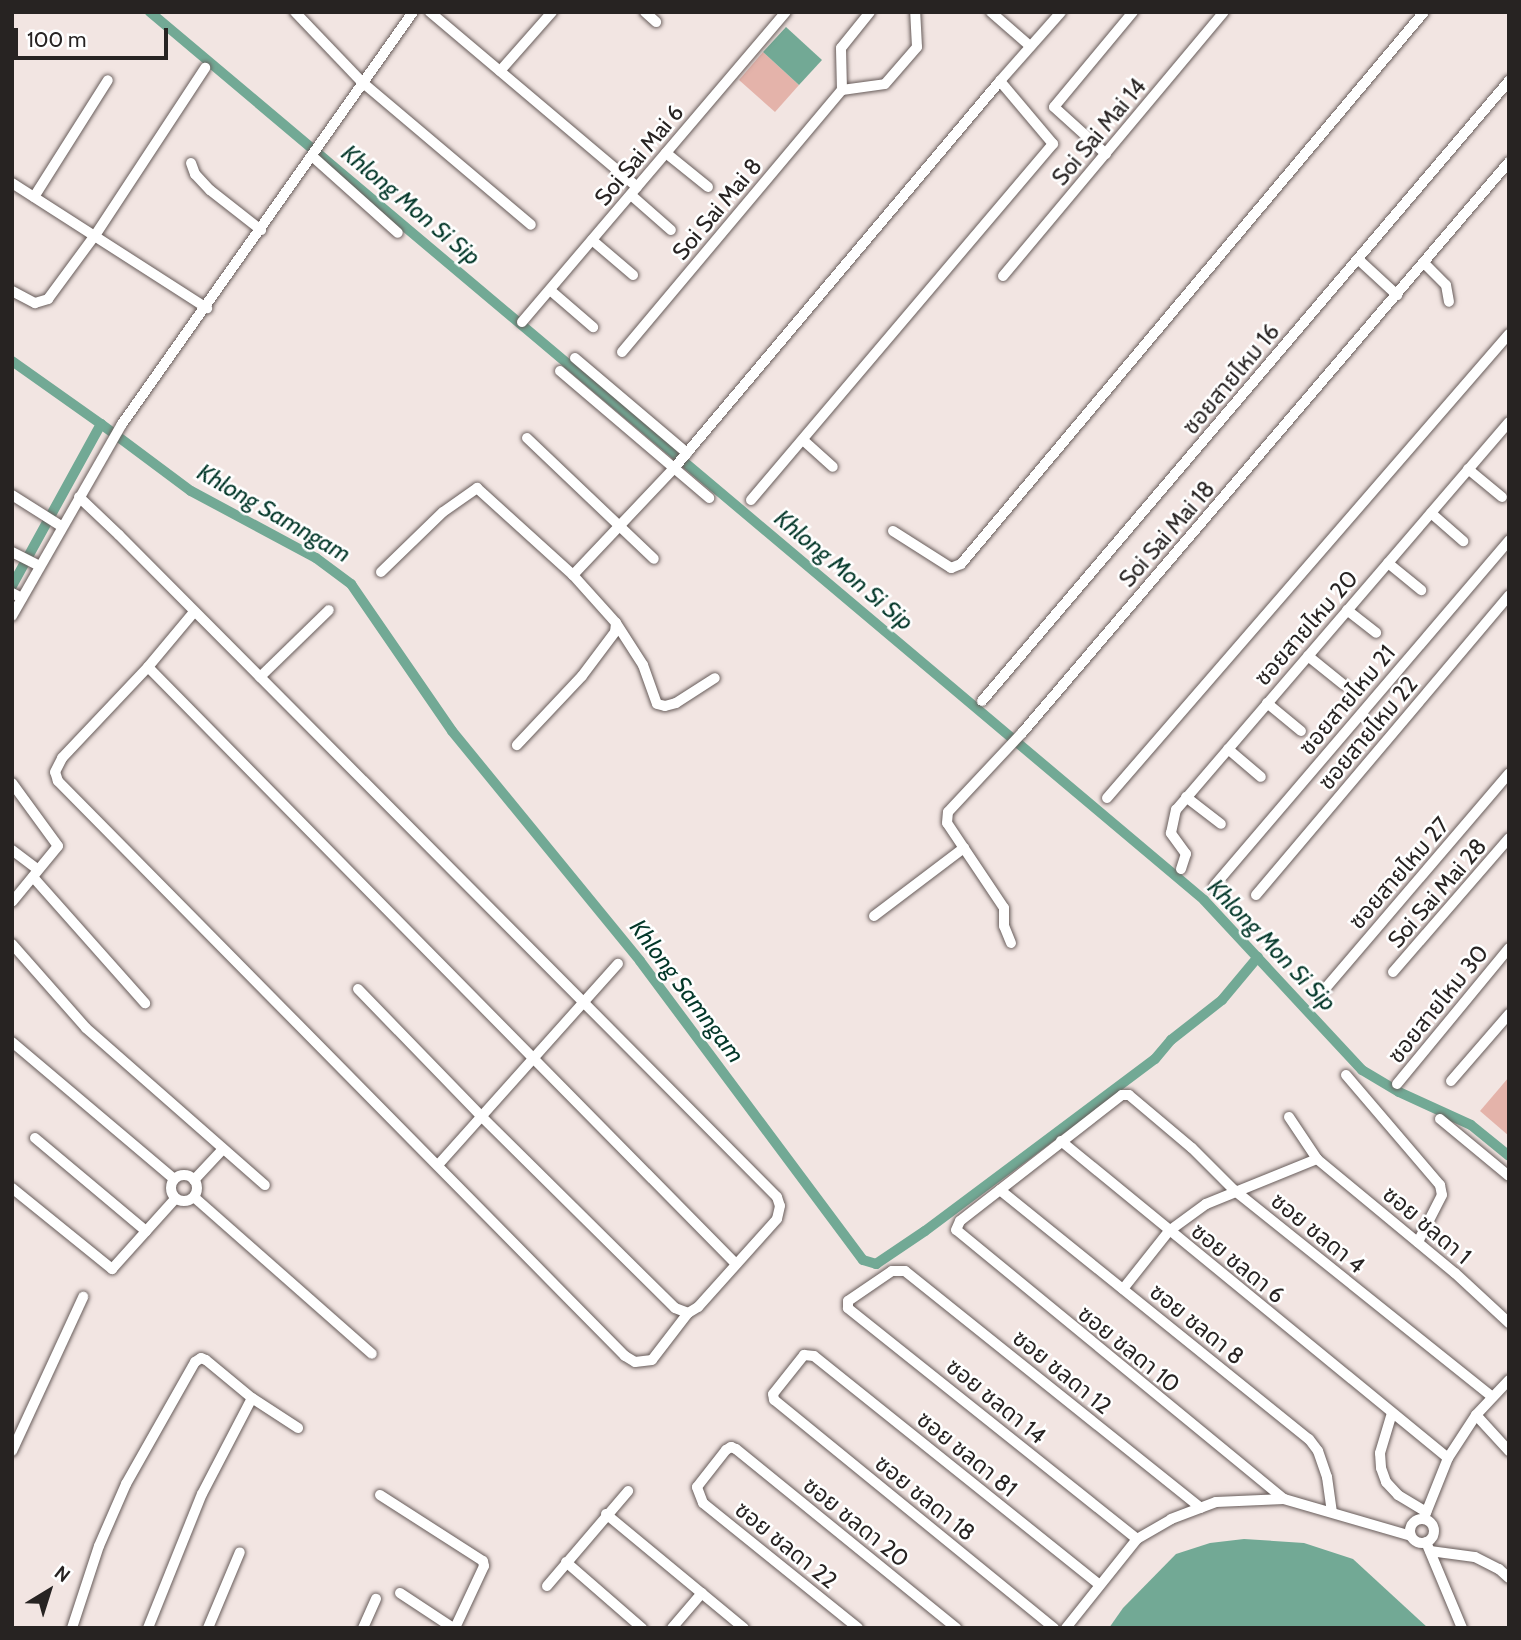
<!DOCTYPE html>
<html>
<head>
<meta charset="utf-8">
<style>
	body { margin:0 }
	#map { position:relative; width:1521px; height:1640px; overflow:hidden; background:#f2e5e2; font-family:Cabin,"Noto Sans Thai",sans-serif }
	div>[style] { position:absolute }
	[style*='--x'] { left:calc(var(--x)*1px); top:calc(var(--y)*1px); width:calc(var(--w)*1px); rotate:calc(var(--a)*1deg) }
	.green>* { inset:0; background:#e4b3aa }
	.water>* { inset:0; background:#72a995 }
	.canal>* { height:10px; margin:-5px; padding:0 5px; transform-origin:5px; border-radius:5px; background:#72a995 }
	.roads { filter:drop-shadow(0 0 2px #675c5a) drop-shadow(0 0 2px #675c5a) }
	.street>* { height:10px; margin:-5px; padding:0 5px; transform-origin:5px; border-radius:5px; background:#fff }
	.street>.ring { margin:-5px; padding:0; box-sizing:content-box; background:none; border:10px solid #fff; border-radius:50% }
	span { translate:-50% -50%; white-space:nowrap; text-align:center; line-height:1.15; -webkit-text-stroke:5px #fff; paint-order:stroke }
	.street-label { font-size:23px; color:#272322 }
	.water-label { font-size:24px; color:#033729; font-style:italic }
	.frame { position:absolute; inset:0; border:14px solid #272322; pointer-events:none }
	.north { position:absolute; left:14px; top:1556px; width:70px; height:70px; -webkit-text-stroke:5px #fff; paint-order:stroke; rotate:38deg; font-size:19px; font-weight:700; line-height:28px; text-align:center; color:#272322 }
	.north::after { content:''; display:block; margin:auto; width:24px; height:32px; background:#272322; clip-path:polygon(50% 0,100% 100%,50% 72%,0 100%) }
	.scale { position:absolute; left:14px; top:28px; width:154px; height:32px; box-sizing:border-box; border:4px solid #272322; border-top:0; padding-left:9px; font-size:21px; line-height:24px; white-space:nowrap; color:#272322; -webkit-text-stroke:5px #fff; paint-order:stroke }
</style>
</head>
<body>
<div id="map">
	<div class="green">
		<div style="clip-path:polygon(763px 52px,799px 85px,775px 112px,739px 80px)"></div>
		<div style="clip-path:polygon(1509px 1077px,1509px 1136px,1480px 1111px)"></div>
	</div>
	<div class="water">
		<div style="clip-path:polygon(786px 27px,822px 60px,799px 85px,763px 52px)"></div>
		<div style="clip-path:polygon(1244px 1539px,1304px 1543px,1353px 1559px,1428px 1628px,1109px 1628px,1123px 1608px,1176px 1554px,1210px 1543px)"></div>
	</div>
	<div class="canal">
		<div style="--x:150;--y:12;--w:1378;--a:40.11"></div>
		<div style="--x:1204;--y:900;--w:232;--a:47.1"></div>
		<div style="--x:1362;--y:1070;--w:43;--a:30.7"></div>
		<div style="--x:1399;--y:1092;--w:79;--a:24.6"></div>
		<div style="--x:1471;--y:1125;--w:49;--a:39.2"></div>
		<div style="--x:12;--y:361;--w:109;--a:35.3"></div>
		<div style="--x:101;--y:424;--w:185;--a:118.8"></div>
		<div style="--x:101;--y:424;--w:112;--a:36.7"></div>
		<div style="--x:191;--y:491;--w:142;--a:28.2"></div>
		<div style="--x:316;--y:558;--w:44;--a:36.6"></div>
		<div style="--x:351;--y:584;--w:178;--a:55.5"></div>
		<div style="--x:452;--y:731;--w:297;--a:50.7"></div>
		<div style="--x:640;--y:961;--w:373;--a:53.3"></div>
		<div style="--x:863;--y:1260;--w:14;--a:17"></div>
		<div style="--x:876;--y:1264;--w:59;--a:-34"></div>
		<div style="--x:925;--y:1231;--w:287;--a:-36.8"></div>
		<div style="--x:1155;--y:1059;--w:25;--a:-50"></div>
		<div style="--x:1171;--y:1040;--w:65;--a:-38.1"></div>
		<div style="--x:1222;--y:1000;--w:56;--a:-50.1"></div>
	</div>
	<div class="roads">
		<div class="street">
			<div style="--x:295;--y:12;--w:97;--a:46.3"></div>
			<div style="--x:362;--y:82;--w:221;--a:40.2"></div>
			<div style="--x:430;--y:12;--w:271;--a:40.2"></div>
			<div style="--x:645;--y:12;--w:15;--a:42"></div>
			<div style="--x:991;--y:12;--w:52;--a:41.1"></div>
			<div style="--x:500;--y:71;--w:79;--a:-48.6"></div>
			<div style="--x:842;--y:90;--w:43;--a:-7.9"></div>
			<div style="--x:885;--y:84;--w:49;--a:-49.1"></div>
			<div style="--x:917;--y:47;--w:35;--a:-93"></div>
			<div style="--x:666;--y:153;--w:54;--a:39"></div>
			<div style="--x:1106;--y:154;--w:70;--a:-137.9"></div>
			<div style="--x:1054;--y:107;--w:124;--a:-50.3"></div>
			<div style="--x:312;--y:156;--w:115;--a:41.8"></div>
			<div style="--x:191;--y:163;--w:12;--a:70"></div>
			<div style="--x:195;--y:174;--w:22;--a:47"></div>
			<div style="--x:210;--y:190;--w:65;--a:38.1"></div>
			<div style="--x:12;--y:183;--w:232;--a:32.7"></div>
			<div style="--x:631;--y:195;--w:53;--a:41.2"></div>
			<div style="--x:34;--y:197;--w:138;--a:-57.7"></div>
			<div style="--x:592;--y:240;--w:54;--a:40.5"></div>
			<div style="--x:1359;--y:260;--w:52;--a:42.6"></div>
			<div style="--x:1424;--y:263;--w:31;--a:45"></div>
			<div style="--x:1446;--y:285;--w:17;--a:80"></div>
			<div style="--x:1003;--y:276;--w:344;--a:-50.1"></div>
			<div style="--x:550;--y:290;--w:57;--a:40.7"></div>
			<div style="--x:12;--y:291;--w:26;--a:28"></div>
			<div style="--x:35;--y:303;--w:14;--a:-17"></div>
			<div style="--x:48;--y:299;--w:81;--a:-53.6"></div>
			<div style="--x:96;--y:234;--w:199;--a:-56.7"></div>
			<div style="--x:522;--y:322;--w:407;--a:-49.6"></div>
			<div style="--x:622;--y:352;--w:342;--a:-50"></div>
			<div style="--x:842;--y:90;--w:42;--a:-91.4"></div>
			<div style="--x:841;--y:48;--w:46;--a:-51.1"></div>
			<div style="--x:575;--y:358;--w:147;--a:40.3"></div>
			<div style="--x:560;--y:371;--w:196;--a:40.4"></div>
			<div style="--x:527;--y:438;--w:175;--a:43.6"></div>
			<div style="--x:803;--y:440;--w:40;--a:42"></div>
			<div style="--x:1468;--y:469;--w:44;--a:39.5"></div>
			<div style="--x:12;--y:495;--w:58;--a:32.3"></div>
			<div style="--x:79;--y:497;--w:55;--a:43.5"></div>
			<div style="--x:119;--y:535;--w:933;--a:45.17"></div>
			<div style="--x:777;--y:1197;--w:9;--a:72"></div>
			<div style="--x:780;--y:1206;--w:13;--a:103"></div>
			<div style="--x:777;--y:1219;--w:118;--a:131.9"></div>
			<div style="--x:698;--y:1307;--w:12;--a:149"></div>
			<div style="--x:688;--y:1313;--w:59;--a:127.5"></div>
			<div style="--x:652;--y:1360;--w:17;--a:173"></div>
			<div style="--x:635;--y:1362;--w:12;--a:-149"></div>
			<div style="--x:625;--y:1356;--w:808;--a:-134.6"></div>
			<div style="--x:58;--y:781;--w:9;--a:-108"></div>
			<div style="--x:55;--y:772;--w:16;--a:-63"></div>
			<div style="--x:62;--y:758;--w:125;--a:-46.6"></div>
			<div style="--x:148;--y:667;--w:72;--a:-50.1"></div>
			<div style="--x:751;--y:500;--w:467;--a:-49.7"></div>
			<div style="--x:1053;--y:144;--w:82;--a:-130.1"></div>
			<div style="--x:1431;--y:513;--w:43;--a:41.2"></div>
			<div style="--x:893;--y:531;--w:69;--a:32.5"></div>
			<div style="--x:951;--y:568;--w:11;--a:-22"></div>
			<div style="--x:961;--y:564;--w:720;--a:-50.01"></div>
			<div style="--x:12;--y:552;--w:31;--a:27"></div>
			<div style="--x:1388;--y:563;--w:43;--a:39.3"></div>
			<div style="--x:381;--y:572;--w:86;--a:-44.1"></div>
			<div style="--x:443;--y:512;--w:42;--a:-35.2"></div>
			<div style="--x:477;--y:488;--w:130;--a:42.2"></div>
			<div style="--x:573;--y:575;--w:64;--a:48.1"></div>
			<div style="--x:616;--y:623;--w:9;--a:96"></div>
			<div style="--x:615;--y:632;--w:55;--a:126.9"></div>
			<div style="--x:582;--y:676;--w:95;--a:133.3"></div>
			<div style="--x:573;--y:575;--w:149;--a:-46.6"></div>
			<div style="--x:675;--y:467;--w:505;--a:-49.9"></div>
			<div style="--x:1000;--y:81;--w:92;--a:-48.5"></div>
			<div style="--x:12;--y:593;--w:11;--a:27"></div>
			<div style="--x:1347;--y:610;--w:37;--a:38"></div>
			<div style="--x:12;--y:616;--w:221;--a:-60.2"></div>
			<div style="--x:122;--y:424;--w:504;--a:-54.77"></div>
			<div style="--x:616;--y:623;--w:50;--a:57.3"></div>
			<div style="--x:643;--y:665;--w:41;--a:70.3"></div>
			<div style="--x:657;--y:704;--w:8;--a:14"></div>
			<div style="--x:665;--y:706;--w:11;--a:-15"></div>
			<div style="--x:676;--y:703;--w:46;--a:-32.7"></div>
			<div style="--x:1308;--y:656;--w:46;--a:38.9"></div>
			<div style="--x:148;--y:667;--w:838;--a:45.44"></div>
			<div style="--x:260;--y:677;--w:96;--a:-44.2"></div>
			<div style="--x:982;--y:701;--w:814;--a:-49.64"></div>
			<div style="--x:1267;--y:703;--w:44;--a:39.5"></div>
			<div style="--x:1228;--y:749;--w:43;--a:40.3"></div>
			<div style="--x:12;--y:783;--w:78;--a:53.9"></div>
			<div style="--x:58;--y:846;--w:72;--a:129.4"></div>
			<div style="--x:1186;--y:797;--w:44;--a:37.6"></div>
			<div style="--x:1107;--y:798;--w:614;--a:-49.1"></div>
			<div style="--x:12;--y:850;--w:31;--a:37"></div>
			<div style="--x:1181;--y:869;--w:16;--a:-72"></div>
			<div style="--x:1186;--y:854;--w:26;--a:-126"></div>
			<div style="--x:1171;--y:833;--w:24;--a:-78"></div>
			<div style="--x:1176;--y:810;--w:511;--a:-49.36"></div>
			<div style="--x:33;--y:877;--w:169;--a:48.4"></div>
			<div style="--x:1214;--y:886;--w:455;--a:-49.5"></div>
			<div style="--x:1256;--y:895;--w:392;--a:-49.8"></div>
			<div style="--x:874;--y:916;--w:113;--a:-37.1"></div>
			<div style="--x:1011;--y:943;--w:18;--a:-112"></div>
			<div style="--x:1004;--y:926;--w:18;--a:-90"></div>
			<div style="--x:1004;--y:908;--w:102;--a:-123.8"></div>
			<div style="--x:947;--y:823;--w:11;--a:-85"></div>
			<div style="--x:948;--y:812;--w:108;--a:-46.9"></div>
			<div style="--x:1022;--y:733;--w:750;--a:-49.54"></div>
			<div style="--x:12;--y:944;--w:112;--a:48.6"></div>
			<div style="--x:86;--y:1028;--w:238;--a:41.3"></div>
			<div style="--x:1393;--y:972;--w:177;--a:-49.1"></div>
			<div style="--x:358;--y:989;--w:180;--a:45.9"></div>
			<div style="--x:483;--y:1118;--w:270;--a:44.7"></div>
			<div style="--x:675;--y:1308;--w:14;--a:21"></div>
			<div style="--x:1318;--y:997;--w:294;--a:-49.5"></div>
			<div style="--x:12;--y:1042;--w:212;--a:40.2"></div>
			<div style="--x:1346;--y:1075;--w:145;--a:49.5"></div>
			<div style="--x:1440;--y:1185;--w:10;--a:79"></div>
			<div style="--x:1442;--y:1195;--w:53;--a:117.1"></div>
			<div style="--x:1451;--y:1081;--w:89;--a:-49.1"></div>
			<div style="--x:1397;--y:1084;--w:176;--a:-50.5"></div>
			<div style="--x:1289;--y:1117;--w:50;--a:56.3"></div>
			<div style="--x:1317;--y:1159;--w:179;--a:39.6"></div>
			<div style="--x:1455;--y:1273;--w:74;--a:42.8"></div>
			<div style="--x:1440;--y:1119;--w:89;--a:39.6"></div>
			<div style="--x:35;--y:1138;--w:145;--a:40"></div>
			<div style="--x:1061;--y:1141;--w:500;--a:39.32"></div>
			<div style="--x:438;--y:1165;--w:270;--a:-48.2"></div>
			<div class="ring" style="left:171px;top:1175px;width:16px;height:16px"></div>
			<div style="--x:194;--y:1180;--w:42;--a:-46.9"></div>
			<div style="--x:12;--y:1188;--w:129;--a:39"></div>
			<div style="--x:112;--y:1269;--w:94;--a:-48"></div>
			<div style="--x:1000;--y:1190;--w:397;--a:38.9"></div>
			<div style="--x:1309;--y:1439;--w:15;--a:53"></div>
			<div style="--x:1318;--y:1451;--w:28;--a:71"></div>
			<div style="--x:1327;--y:1477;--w:35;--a:82"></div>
			<div style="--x:194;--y:1197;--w:237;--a:41.4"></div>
			<div style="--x:1123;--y:1289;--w:74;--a:-51.6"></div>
			<div style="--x:1169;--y:1231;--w:46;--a:-36.1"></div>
			<div style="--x:1206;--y:1204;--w:120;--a:-22.1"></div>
			<div style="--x:1392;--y:1413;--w:42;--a:106.7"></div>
			<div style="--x:1380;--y:1453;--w:15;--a:86"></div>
			<div style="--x:1381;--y:1468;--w:15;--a:70"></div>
			<div style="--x:1386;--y:1482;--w:18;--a:47"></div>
			<div style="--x:1398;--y:1495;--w:33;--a:31"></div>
			<div style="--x:1476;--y:1415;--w:49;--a:47.5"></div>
			<div style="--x:12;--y:1451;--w:170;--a:-65.2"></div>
			<div style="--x:380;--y:1495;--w:122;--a:32.7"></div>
			<div style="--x:483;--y:1561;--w:5;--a:79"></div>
			<div style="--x:484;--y:1566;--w:68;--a:115.1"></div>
			<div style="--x:1284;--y:1499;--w:424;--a:-140.6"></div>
			<div style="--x:956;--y:1230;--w:10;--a:-66"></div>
			<div style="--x:960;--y:1221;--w:205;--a:-37.9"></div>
			<div style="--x:1122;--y:1095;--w:7;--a:0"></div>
			<div style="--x:1129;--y:1095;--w:82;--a:40.1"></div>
			<div style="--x:1192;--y:1148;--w:59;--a:45"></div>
			<div style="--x:1234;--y:1190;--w:331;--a:38.7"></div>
			<div style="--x:606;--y:1514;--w:179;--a:39.6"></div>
			<div style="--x:1424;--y:1518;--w:65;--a:-68.2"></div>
			<div style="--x:1448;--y:1458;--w:51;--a:-56.9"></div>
			<div style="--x:1476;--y:1415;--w:48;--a:-46.7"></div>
			<div class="ring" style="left:1410px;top:1519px;width:14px;height:14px"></div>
			<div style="--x:1137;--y:1539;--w:370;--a:-141.4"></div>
			<div style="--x:848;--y:1308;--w:7;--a:-90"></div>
			<div style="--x:848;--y:1301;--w:53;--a:-34.3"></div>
			<div style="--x:892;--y:1271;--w:13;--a:0"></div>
			<div style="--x:905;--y:1271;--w:379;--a:38.7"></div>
			<div style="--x:1426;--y:1542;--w:93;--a:67.3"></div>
			<div style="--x:1430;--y:1551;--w:45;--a:7.6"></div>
			<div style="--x:1475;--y:1557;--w:27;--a:27"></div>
			<div style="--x:1499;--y:1569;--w:13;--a:42"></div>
			<div style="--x:566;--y:1562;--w:101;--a:41"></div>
			<div style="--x:547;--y:1586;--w:125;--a:-49.5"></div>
			<div style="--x:400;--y:1593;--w:64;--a:33.4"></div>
			<div style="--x:72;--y:1628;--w:86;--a:-71.8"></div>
			<div style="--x:99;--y:1546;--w:68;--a:-66.5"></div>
			<div style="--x:126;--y:1484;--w:140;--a:-60.5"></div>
			<div style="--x:195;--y:1362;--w:7;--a:-34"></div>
			<div style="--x:201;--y:1358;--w:5;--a:22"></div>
			<div style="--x:206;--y:1360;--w:60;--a:39.6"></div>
			<div style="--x:252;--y:1398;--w:55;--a:33.1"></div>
			<div style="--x:148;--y:1628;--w:144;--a:-68.1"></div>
			<div style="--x:202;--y:1494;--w:108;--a:-62.5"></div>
			<div style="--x:208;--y:1628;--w:82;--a:-67.2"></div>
			<div style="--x:363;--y:1628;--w:32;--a:-66"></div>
			<div style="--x:672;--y:1628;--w:46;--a:-49.4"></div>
			<div style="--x:858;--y:1628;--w:199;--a:-141.1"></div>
			<div style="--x:703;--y:1503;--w:17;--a:-111"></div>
			<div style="--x:697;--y:1487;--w:47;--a:-51.9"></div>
			<div style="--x:726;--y:1450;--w:6;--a:-31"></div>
			<div style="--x:731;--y:1447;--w:5;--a:22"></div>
			<div style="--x:736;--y:1449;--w:284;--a:39.1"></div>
			<div style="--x:1054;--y:1628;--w:361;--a:-140.8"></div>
			<div style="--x:774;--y:1400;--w:6;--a:-99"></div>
			<div style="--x:773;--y:1394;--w:50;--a:-51.5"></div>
			<div style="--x:804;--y:1355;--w:10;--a:6"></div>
			<div style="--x:814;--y:1356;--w:366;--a:38.7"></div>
			<div style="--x:1066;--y:1628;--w:114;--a:-51.4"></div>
			<div style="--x:1137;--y:1539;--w:39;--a:-30"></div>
			<div style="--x:1171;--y:1519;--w:48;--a:-20.7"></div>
			<div style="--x:1216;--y:1502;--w:68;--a:-2.5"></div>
			<div style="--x:1284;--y:1499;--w:132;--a:16.2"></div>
		</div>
	</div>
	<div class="street-label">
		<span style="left:1099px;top:132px;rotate:-50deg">Soi Sai Mai 14</span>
		<span style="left:639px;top:155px;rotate:-50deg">Soi Sai Mai 6</span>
		<span style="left:717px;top:209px;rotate:-50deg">Soi Sai Mai 8</span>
		<span style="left:1231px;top:379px;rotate:-50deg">ซอยสายไหม 16</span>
		<span style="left:1167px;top:534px;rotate:-49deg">Soi Sai Mai 18</span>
		<span style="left:1306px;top:628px;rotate:-49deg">ซอยสายไหม 20</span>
		<span style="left:1347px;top:700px;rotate:-50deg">ซอยสายไหม 21</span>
		<span style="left:1368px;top:733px;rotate:-50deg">ซอยสายไหม 22</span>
		<span style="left:1399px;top:873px;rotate:-49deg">ซอยสายไหม 27</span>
		<span style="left:1437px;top:893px;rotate:-49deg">Soi Sai Mai 28</span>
		<span style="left:1438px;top:1004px;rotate:-51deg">ซอยสายไหม 30</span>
		<span style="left:1427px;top:1225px;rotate:40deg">ซอย ชลดา 1</span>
		<span style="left:1318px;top:1233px;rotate:39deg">ซอย ชลดา 4</span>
		<span style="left:1238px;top:1263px;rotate:39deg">ซอย ชลดา 6</span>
		<span style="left:1197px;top:1324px;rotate:39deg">ซอย ชลดา 8</span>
		<span style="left:1129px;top:1349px;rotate:39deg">ซอย ชลดา 10</span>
		<span style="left:1062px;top:1372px;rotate:39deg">ซอย ชลดา 12</span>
		<span style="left:996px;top:1401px;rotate:39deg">ซอย ชลดา 14</span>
		<span style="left:967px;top:1454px;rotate:39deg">ซอย ชลดา 81</span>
		<span style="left:925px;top:1498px;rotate:39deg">ซอย ชลดา 18</span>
		<span style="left:856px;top:1522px;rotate:39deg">ซอย ชลดา 20</span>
		<span style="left:786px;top:1545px;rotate:39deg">ซอย ชลดา 22</span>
	</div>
	<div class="water-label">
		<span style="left:411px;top:205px;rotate:40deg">Khlong Mon Si Sip</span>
		<span style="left:274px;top:513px;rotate:30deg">Khlong Samngam</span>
		<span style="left:844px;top:570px;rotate:40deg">Khlong Mon Si Sip</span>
		<span style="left:1272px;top:945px;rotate:46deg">Khlong Mon Si Sip</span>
		<span style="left:687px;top:991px;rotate:53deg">Khlong Samngam</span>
	</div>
	<div class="frame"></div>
	<div class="north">N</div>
	<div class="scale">100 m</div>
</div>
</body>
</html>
